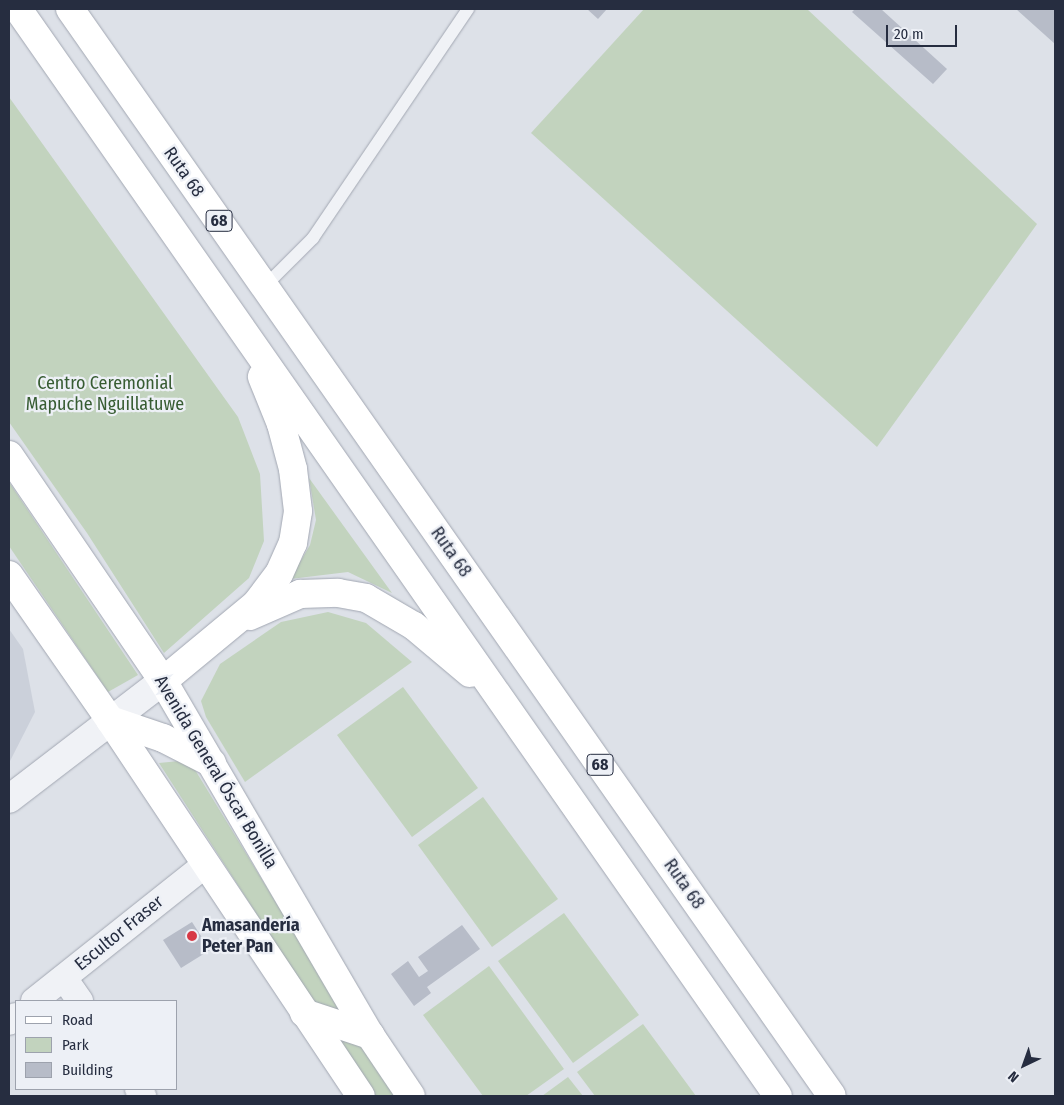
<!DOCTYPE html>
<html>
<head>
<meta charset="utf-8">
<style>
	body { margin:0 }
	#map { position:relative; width:1064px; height:1105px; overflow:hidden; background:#dde1e8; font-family:"Fira Sans Condensed",sans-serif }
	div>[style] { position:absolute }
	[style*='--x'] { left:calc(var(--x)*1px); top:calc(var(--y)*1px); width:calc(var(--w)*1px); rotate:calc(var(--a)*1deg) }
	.built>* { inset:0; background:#cbd0da }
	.green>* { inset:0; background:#c2d3be }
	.building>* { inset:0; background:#b7bcc8 }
	.roads { filter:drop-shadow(0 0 1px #a2a7b2) drop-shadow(0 0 1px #a2a7b2) }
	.service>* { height:12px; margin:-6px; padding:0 6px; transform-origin:6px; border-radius:6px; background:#f0f2f6 }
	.minor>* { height:26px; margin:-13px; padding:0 13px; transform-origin:13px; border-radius:13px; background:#f0f2f6 }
	.tertiary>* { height:28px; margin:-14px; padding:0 14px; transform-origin:14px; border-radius:14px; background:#f0f2f6 }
	.secondary>* { height:28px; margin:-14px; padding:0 14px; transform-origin:14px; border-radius:14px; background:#fff }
	.motorway>* { height:28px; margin:-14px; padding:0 14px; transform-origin:14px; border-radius:14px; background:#fff }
	.dots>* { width:14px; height:14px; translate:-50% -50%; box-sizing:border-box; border:2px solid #edf0f6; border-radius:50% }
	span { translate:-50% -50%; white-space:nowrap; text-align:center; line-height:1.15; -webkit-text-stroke:4.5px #edf0f6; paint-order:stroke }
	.shield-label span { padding:1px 4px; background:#edf0f6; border:1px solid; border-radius:4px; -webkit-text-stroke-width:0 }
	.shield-label { font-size:16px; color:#262d40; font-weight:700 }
	.street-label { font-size:18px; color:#262d40 }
	.park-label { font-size:18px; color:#375c32 }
	.poi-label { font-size:18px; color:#262d40; font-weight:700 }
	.left { translate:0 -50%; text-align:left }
	.frame { position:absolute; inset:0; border:10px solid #262d40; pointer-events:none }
	.legend { position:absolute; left:15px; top:1000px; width:162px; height:90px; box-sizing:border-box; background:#edf0f6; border:1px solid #9da2ad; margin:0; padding:6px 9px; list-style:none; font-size:15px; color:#262d40 }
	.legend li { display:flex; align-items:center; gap:10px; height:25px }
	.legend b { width:25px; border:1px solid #9da2ad }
	.north { position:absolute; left:999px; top:1040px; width:50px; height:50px; -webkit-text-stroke:4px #edf0f6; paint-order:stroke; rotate:222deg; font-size:14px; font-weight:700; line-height:20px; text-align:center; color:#262d40 }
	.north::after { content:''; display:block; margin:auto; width:18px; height:22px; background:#262d40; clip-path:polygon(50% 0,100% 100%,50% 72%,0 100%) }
	.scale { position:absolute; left:886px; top:25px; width:71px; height:22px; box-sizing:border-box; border:2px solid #262d40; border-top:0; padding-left:6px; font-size:15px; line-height:18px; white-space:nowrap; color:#262d40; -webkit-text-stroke:4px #edf0f6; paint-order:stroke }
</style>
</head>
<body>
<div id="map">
	<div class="built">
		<div style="clip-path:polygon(9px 629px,23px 649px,35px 712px,9px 763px)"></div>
	</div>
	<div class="green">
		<div style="clip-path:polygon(644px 9px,807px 9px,1037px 224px,877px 447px,531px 133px)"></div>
		<div style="clip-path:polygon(9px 97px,238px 417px,260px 474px,264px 541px,249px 578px,164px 653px,87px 533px,9px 422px)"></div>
		<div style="clip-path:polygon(309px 478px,392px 593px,348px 572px,290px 579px,310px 545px,316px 520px)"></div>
		<div style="clip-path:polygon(9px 482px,138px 675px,108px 692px,9px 546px)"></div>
		<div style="clip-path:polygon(328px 612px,366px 623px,412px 662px,245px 782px,206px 717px,201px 701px,220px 664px,281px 622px)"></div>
		<div style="clip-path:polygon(403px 687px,478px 788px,412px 837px,337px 735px)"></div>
		<div style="clip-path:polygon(189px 760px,363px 1045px,398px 1096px,374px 1096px,159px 763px)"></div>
		<div style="clip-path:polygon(483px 797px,558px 899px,492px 947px,418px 845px)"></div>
		<div style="clip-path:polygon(564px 913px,639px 1015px,573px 1063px,498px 961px)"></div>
		<div style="clip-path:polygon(489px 966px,564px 1069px,526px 1096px,483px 1096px,423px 1015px)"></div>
		<div style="clip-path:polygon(643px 1024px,696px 1096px,595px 1096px,577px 1072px)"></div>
		<div style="clip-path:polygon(568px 1077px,583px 1096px,542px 1096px)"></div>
	</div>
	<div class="building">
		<div style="clip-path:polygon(587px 9px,607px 9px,598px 19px)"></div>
		<div style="clip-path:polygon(855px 9px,881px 9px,947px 69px,933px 84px,852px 12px)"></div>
		<div style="clip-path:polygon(1016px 9px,1055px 9px,1055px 44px)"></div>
		<div style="clip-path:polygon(192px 922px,210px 950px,181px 968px,163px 940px)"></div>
		<div style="clip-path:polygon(462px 925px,480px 949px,427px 987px,431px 993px,414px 1006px,391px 974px,408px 961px,419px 977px,428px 971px,418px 957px)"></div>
	</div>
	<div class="roads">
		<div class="service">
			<div style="--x:265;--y:286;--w:68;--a:-45"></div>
			<div style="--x:313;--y:238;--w:277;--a:-55.9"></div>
		</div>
		<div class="minor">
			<div style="--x:64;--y:978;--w:28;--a:55"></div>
			<div style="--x:34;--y:1001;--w:218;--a:-38.5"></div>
			<div style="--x:9;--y:1022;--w:9;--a:-41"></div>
			<div style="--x:138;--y:1089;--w:9;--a:54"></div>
		</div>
		<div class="tertiary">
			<div style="--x:9;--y:799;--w:194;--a:-37.5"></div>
		</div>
		<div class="secondary">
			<div style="--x:9;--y:455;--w:273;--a:55.7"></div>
			<div style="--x:163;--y:681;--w:410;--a:59.7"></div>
			<div style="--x:370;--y:1035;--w:73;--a:56.1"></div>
			<div style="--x:9;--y:575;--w:177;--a:55.1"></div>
			<div style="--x:110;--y:720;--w:452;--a:56.3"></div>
			<div style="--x:110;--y:720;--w:56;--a:18.8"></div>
			<div style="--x:163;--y:738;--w:55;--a:27"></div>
			<div style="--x:304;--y:1013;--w:70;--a:18.4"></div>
		</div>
		<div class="motorway">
			<div style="--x:18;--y:9;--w:1326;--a:55.04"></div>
			<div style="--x:70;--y:9;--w:1327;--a:54.97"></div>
			<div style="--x:250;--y:616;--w:55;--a:-23.7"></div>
			<div style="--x:300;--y:594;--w:38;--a:-2"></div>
			<div style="--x:338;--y:593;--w:28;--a:10"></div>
			<div style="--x:366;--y:598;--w:56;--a:30.3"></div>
			<div style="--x:414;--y:626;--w:73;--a:40"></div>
			<div style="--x:163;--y:681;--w:121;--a:-39.6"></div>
			<div style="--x:256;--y:604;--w:38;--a:-53"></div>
			<div style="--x:279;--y:574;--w:34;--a:-66"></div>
			<div style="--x:293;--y:543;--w:32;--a:-81"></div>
			<div style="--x:298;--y:511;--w:42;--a:-96.8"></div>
			<div style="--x:293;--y:469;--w:47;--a:-104.9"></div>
			<div style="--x:281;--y:424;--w:51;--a:-112"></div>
		</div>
	</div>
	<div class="dots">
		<div style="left:192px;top:936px;background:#d73945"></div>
	</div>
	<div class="shield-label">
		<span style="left:219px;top:221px">68</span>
		<span style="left:600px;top:765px">68</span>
	</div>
	<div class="street-label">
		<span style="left:184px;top:172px;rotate:55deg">Ruta 68</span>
		<span style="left:451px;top:552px;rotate:55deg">Ruta 68</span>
		<span style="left:216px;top:772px;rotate:59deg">Avenida General Óscar Bonilla</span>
		<span style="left:684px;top:884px;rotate:55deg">Ruta 68</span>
		<span style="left:119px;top:933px;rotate:-39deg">Escultor Fraser</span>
	</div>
	<div class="park-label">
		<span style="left:105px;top:394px">Centro Ceremonial<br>Mapuche Nguillatuwe</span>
	</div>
	<div class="poi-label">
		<span class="left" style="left:202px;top:936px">Amasandería<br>Peter Pan</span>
	</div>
	<div class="frame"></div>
	<ul class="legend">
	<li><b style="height:6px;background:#fff"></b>Road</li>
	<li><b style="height:14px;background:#c2d3be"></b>Park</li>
	<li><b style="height:14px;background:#b7bcc8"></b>Building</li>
	</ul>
	<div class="north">N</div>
	<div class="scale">20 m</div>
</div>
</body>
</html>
